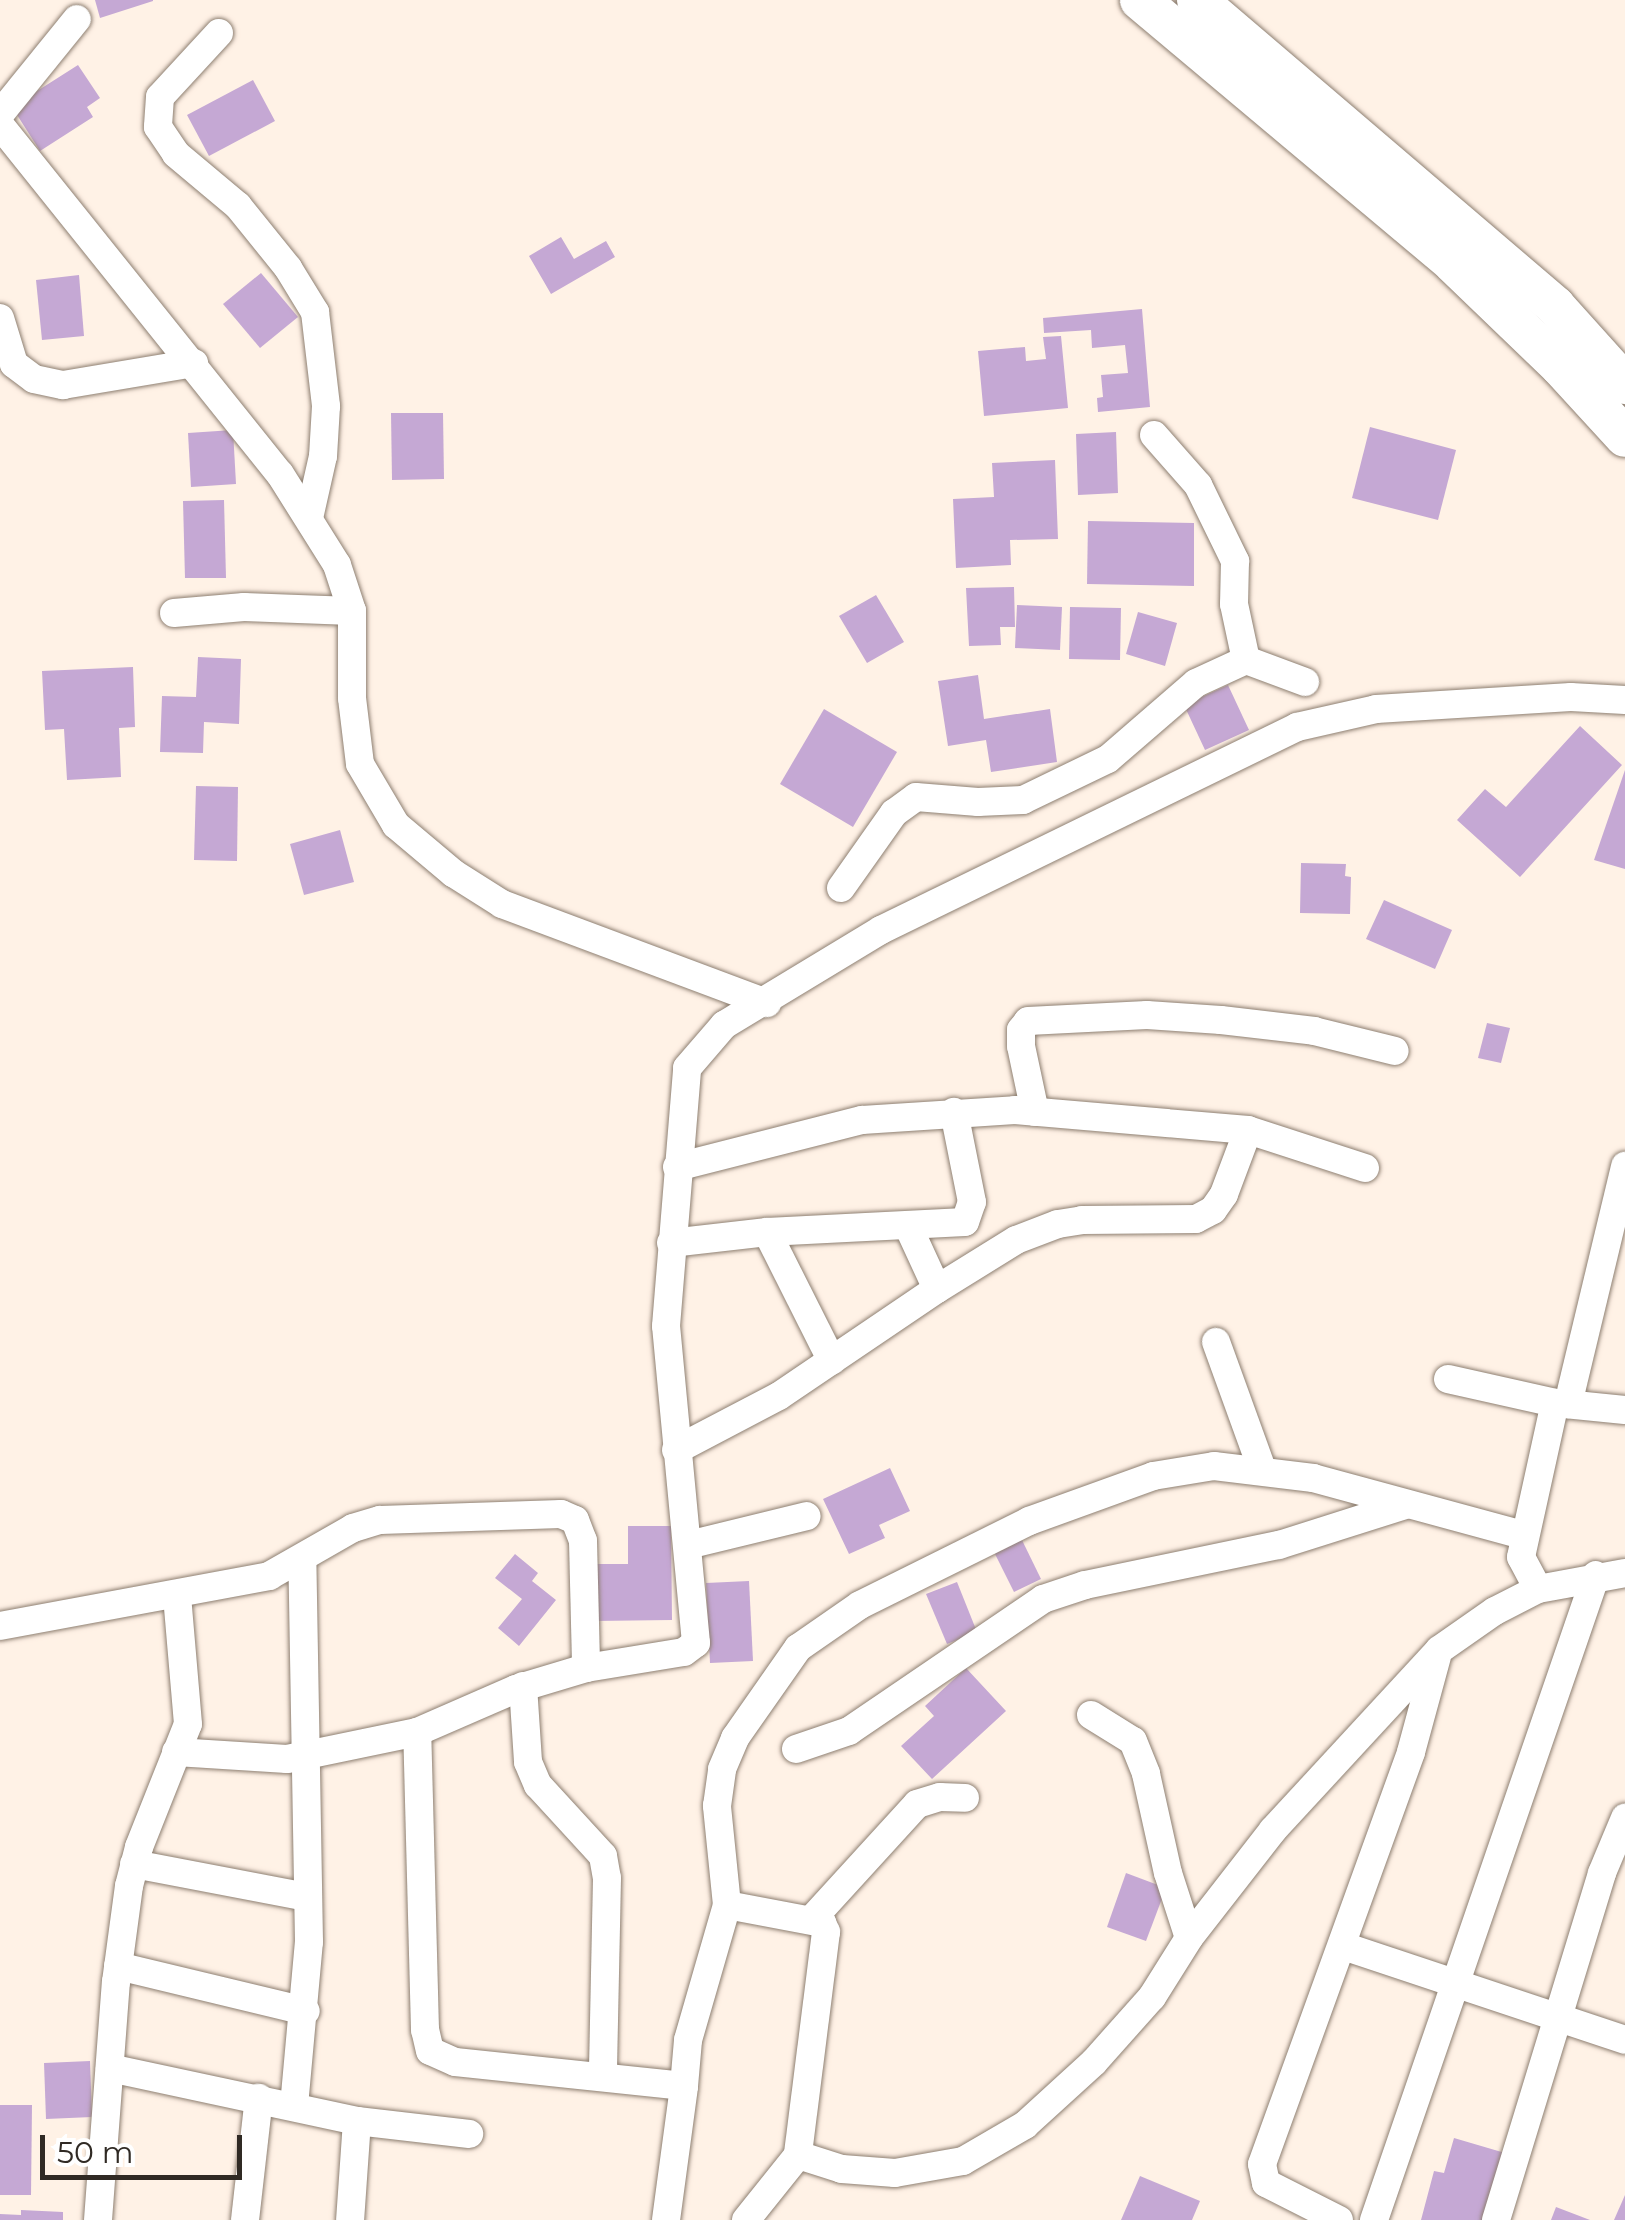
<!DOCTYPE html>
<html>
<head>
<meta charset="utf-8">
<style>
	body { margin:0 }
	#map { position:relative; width:1625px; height:2220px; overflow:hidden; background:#fff2e6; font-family:Montserrat,sans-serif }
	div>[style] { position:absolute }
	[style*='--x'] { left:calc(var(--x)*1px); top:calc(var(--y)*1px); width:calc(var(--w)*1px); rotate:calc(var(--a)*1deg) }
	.building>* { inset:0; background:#c5a8d4 }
	.roads { filter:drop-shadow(0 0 2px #8e7f71) drop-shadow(0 0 2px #8e7f71) }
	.minor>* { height:28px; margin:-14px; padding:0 14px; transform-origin:14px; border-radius:14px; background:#fff }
	.highway>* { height:40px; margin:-20px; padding:0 20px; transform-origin:20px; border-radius:20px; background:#fff }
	span { translate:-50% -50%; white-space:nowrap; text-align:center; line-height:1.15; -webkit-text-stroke:9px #fff; paint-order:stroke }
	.scale { position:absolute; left:40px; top:2135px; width:202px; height:45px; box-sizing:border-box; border:5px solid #302a24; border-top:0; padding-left:12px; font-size:30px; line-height:35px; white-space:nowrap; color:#302a24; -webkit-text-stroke:8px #fff; paint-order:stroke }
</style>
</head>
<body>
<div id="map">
	<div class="building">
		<div style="clip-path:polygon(95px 0,153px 0,153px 1px,100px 18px)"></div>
		<div style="clip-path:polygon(78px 65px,100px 98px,87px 107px,93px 117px,40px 151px,12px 107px)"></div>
		<div style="clip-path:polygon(253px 80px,275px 121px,209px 156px,187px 115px)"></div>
		<div style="clip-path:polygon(561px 237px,574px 259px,606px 241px,615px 257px,551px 294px,529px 256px)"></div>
		<div style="clip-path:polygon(261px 273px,298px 317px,260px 348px,223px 304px)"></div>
		<div style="clip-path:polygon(79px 275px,84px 336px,42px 340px,36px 280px)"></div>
		<div style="clip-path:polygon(1142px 309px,1150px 407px,1098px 412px,1097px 398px,1103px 397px,1101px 375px,1128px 373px,1125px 345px,1092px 348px,1091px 330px,1044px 333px,1043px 318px)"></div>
		<div style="clip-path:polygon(1061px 336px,1068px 408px,984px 416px,978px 351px,1025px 347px,1026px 361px,1046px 359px,1043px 337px)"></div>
		<div style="clip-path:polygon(391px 413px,443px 413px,444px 479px,392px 480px)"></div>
		<div style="clip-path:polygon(1370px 427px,1456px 450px,1438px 520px,1352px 498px)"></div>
		<div style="clip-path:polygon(233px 430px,236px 484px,191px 487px,188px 433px)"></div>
		<div style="clip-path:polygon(1116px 432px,1118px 493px,1078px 495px,1076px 434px)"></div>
		<div style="clip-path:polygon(1055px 460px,1058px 539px,1010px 540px,1011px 565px,956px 568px,953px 499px,994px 497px,992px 463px)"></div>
		<div style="clip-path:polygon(224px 500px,226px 578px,185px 578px,183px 501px)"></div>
		<div style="clip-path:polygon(1088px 521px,1194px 523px,1194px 586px,1087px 584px)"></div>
		<div style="clip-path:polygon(1014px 587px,1015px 627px,1000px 627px,1001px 645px,969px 646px,966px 588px)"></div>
		<div style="clip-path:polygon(876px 595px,904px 642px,867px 663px,839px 616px)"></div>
		<div style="clip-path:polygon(1017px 605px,1062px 607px,1060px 650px,1015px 648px)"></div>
		<div style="clip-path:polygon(1070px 607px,1121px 608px,1120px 660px,1069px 659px)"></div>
		<div style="clip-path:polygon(1138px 612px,1177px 623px,1165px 666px,1126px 654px)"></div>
		<div style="clip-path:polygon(198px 657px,241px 659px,239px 724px,204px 722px,203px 753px,160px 752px,162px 696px,196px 697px)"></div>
		<div style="clip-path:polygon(133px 667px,135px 727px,119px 728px,121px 777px,67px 780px,64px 729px,45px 730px,42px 671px)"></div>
		<div style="clip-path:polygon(978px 675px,984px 719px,1050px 709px,1057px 762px,991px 772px,986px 740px,948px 746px,938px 681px)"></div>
		<div style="clip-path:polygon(1228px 685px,1249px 730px,1205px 750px,1184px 705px)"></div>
		<div style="clip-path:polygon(824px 709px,897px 752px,853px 827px,780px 784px)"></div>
		<div style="clip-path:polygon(1580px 726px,1622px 765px,1520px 877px,1457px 820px,1485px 789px,1506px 807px)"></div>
		<div style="clip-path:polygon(1625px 770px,1625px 869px,1594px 860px)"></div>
		<div style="clip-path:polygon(196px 786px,238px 787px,237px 861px,194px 860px)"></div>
		<div style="clip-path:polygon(340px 830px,354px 882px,304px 895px,290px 844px)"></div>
		<div style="clip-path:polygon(1301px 863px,1346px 864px,1345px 876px,1351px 877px,1350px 914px,1300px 913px)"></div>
		<div style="clip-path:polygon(1384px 900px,1452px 930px,1435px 969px,1366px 939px)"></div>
		<div style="clip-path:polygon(1487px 1023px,1510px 1028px,1501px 1063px,1478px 1058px)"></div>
		<div style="clip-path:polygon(890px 1468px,910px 1511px,879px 1525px,885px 1538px,849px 1554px,823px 1499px)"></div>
		<div style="clip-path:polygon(628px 1526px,671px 1526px,672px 1620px,594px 1621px,593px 1564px,628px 1564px)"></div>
		<div style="clip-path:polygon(1020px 1536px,1041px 1579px,1014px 1592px,993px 1550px)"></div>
		<div style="clip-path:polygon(515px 1554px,538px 1573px,532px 1581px,556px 1600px,519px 1646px,498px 1628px,522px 1599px,495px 1578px)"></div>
		<div style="clip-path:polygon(749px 1581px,753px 1661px,710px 1663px,706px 1583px)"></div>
		<div style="clip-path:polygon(957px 1582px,977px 1632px,947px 1644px,926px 1594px)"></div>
		<div style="clip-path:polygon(966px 1668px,1006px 1711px,932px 1779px,901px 1746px,934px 1716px,925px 1706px)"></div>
		<div style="clip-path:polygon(1126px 1873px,1166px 1888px,1146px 1941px,1107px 1927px)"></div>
		<div style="clip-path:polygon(90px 2061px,92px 2117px,46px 2119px,44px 2063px)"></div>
		<div style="clip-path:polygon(0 2105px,32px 2105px,31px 2195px,0 2195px)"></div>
		<div style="clip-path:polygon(1454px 2138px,1505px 2153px,1486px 2220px,1421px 2220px,1434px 2171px,1444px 2173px)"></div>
		<div style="clip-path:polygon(1140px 2176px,1200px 2201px,1192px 2220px,1121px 2220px)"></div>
		<div style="clip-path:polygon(1625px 2195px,1625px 2220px,1614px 2220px)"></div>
		<div style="clip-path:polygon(1556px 2207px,1590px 2220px,1551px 2220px)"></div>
		<div style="clip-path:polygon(21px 2210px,63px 2212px,63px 2220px,0 2220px,0 2214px,21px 2215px)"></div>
	</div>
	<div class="roads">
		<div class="minor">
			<div style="--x:219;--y:33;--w:87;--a:132.7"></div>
			<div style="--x:160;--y:97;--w:30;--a:94"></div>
			<div style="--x:158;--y:127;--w:32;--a:56"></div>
			<div style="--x:176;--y:154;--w:81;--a:40"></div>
			<div style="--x:238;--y:206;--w:80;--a:51.1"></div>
			<div style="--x:288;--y:268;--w:52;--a:58.5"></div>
			<div style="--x:315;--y:312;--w:95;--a:83.3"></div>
			<div style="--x:326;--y:406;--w:50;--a:93.4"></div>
			<div style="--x:323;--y:456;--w:64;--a:102.7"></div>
			<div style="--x:0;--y:114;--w:122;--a:-51"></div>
			<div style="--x:0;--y:125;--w:447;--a:51.3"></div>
			<div style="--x:280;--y:474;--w:107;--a:57.9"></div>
			<div style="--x:337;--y:565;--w:48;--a:71.9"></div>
			<div style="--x:352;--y:611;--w:87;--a:90"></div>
			<div style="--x:352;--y:698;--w:66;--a:83.1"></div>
			<div style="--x:360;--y:764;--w:71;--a:59.5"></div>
			<div style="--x:396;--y:825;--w:75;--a:40.1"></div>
			<div style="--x:453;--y:873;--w:58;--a:32.3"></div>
			<div style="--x:502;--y:904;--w:283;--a:20.5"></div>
			<div style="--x:0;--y:318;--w:48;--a:73.1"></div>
			<div style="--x:14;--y:364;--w:25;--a:37"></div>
			<div style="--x:34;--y:379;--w:30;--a:12"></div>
			<div style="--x:63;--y:385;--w:133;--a:-9.5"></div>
			<div style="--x:1154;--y:435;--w:67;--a:48.7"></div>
			<div style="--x:1198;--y:485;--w:85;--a:64"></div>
			<div style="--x:1235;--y:561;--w:43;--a:91.3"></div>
			<div style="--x:1234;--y:604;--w:57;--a:77.9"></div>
			<div style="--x:1246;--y:660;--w:63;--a:20.4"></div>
			<div style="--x:174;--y:613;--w:70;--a:-4.9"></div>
			<div style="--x:244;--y:607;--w:108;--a:2.1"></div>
			<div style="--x:841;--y:888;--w:92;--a:-54.8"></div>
			<div style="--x:894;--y:813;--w:27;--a:-36"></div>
			<div style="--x:916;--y:797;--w:62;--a:4.6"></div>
			<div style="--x:978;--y:802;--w:45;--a:-2.5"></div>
			<div style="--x:1023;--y:800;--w:94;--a:-25.8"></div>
			<div style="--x:1108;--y:759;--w:116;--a:-40.8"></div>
			<div style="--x:1196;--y:683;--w:55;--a:-24.7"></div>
			<div style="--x:1035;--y:1112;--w:67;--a:-102"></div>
			<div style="--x:1021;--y:1046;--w:16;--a:-90"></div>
			<div style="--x:1021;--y:1030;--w:11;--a:-52"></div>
			<div style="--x:1028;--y:1021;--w:119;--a:-2.9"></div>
			<div style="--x:1147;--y:1015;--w:74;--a:3.9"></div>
			<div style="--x:1221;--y:1020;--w:94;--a:6.7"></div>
			<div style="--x:1314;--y:1031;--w:83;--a:13.9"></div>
			<div style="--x:677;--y:1167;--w:191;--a:-14.3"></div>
			<div style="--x:862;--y:1120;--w:153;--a:-3.7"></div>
			<div style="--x:1015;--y:1110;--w:234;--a:4.9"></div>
			<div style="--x:1248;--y:1130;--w:123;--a:18"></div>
			<div style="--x:767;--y:1232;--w:144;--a:63.3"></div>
			<div style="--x:671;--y:1243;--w:97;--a:-6.5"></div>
			<div style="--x:767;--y:1232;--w:198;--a:-2.9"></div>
			<div style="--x:965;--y:1222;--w:21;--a:-71"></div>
			<div style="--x:972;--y:1202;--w:92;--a:-101.3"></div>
			<div style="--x:937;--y:1289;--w:93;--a:-31.8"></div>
			<div style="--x:1016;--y:1240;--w:45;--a:-20.9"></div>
			<div style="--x:1058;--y:1224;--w:24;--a:-9"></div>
			<div style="--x:1082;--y:1220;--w:114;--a:-0.5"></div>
			<div style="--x:1196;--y:1219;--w:19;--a:-28"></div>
			<div style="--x:1213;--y:1210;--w:19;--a:-55"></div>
			<div style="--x:1224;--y:1194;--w:68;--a:-69.4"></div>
			<div style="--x:1216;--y:1342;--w:135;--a:70.1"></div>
			<div style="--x:1448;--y:1379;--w:110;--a:12.6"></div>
			<div style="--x:1555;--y:1403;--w:70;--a:5.7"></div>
			<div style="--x:1568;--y:1404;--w:245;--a:-76.5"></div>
			<div style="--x:676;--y:1450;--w:116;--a:-27.7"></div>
			<div style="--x:779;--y:1396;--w:191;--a:-34.1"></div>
			<div style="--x:937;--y:1289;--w:69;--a:-114.7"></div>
			<div style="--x:688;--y:1545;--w:122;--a:-13.7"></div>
			<div style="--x:1538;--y:1589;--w:36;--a:-118"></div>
			<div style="--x:1521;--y:1557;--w:158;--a:-77.6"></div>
			<div style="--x:0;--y:1626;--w:274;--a:-10.5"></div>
			<div style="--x:269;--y:1576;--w:97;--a:-29.7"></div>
			<div style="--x:353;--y:1528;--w:28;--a:-17"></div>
			<div style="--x:380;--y:1520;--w:181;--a:-1.9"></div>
			<div style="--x:561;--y:1514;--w:15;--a:23"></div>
			<div style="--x:575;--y:1520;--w:22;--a:69"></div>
			<div style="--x:583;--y:1541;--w:127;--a:88.6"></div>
			<div style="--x:523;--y:1686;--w:76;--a:86.2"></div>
			<div style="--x:528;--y:1762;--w:25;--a:67"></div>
			<div style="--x:538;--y:1785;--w:96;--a:47.5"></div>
			<div style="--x:603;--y:1856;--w:22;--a:80"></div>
			<div style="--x:607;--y:1878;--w:199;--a:91.2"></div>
			<div style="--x:1091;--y:1715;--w:49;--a:31.8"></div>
			<div style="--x:1133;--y:1741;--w:35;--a:68"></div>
			<div style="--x:1146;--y:1774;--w:101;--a:77.5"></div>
			<div style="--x:1168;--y:1873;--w:68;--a:72.1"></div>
			<div style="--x:796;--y:1749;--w:56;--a:-18.8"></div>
			<div style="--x:849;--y:1731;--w:235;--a:-34.2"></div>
			<div style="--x:1043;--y:1599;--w:44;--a:-18.4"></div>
			<div style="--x:1085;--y:1585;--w:198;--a:-11.7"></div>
			<div style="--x:1279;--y:1545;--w:132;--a:-17.6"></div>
			<div style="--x:176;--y:1752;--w:111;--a:3.6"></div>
			<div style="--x:287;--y:1759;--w:133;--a:-11.7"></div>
			<div style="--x:134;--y:1864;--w:176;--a:10.8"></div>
			<div style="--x:727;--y:1905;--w:100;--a:-95.8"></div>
			<div style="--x:717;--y:1806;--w:37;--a:-82"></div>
			<div style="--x:722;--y:1769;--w:34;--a:-67"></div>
			<div style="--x:735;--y:1738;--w:110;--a:-55"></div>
			<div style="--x:798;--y:1648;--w:75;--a:-34.7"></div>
			<div style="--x:860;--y:1605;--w:189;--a:-26.4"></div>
			<div style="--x:1029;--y:1521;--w:132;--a:-19.9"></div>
			<div style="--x:1153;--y:1476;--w:62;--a:-9.3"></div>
			<div style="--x:1214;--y:1466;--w:100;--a:6.9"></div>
			<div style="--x:1313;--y:1478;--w:218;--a:15.2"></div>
			<div style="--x:813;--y:1918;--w:154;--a:-47.6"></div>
			<div style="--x:917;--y:1804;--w:24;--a:-17"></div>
			<div style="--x:940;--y:1797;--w:25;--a:2"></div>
			<div style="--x:1343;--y:1946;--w:297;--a:18.4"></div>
			<div style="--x:118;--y:1966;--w:193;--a:13.5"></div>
			<div style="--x:110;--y:2068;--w:253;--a:12.1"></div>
			<div style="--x:357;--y:2121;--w:99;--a:94"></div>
			<div style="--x:684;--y:2086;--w:46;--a:-85"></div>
			<div style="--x:688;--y:2040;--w:141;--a:-73.9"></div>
			<div style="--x:727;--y:1905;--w:97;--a:10.7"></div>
			<div style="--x:822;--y:1923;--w:10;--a:66"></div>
			<div style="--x:826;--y:1932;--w:225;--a:97.2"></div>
			<div style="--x:294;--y:2106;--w:165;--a:-84.8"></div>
			<div style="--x:309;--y:1942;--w:384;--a:-91"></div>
			<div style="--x:357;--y:2121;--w:113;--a:6.6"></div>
			<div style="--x:98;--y:2220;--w:239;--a:-85.7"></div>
			<div style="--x:116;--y:1982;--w:97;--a:-82.3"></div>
			<div style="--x:129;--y:1886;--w:40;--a:-75.6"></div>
			<div style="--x:139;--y:1847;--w:132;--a:-68.3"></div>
			<div style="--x:188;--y:1724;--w:129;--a:-94.9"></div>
			<div style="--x:245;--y:2220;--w:123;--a:-83.5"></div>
			<div style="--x:666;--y:2220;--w:135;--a:-82.3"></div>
			<div style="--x:684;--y:2086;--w:230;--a:-174"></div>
			<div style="--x:455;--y:2062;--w:27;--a:-156"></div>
			<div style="--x:430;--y:2051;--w:22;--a:-103"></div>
			<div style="--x:425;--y:2030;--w:298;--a:-91.5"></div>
			<div style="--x:417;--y:1732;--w:108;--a:-23.5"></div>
			<div style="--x:516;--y:1689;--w:73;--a:-16.7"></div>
			<div style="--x:586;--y:1668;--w:99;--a:-9.3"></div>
			<div style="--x:684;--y:1652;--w:15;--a:-37"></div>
			<div style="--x:696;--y:1643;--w:318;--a:-95.4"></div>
			<div style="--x:666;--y:1326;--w:259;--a:-85.3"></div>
			<div style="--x:687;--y:1068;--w:57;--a:-49.3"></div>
			<div style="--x:724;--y:1025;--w:184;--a:-31.2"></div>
			<div style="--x:881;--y:930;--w:463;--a:-26"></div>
			<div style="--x:1297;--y:727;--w:81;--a:-12.8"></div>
			<div style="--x:1376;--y:709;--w:195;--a:-3.5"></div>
			<div style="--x:1571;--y:697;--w:54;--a:3.2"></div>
			<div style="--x:746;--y:2220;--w:83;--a:-51.3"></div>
			<div style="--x:798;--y:2155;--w:46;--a:17.7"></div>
			<div style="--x:842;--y:2169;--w:53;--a:4.3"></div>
			<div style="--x:895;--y:2173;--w:69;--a:-10"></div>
			<div style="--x:963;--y:2161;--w:72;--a:-30.1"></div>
			<div style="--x:1025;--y:2125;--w:93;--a:-42.4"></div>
			<div style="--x:1094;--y:2062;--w:87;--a:-48.3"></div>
			<div style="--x:1152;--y:1997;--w:70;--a:-57.9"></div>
			<div style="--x:1189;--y:1938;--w:137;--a:-52.1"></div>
			<div style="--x:1273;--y:1830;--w:245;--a:-47.3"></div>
			<div style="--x:1439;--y:1650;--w:68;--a:-34.9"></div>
			<div style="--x:1495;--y:1611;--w:48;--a:-27.1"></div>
			<div style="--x:1538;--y:1589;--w:88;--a:-10.4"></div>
			<div style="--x:1339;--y:2220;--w:82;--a:-153.1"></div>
			<div style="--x:1266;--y:2183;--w:19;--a:-102"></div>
			<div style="--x:1262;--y:2164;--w:438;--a:-70.1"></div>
			<div style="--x:1411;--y:1752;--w:99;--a:-74.8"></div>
			<div style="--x:1374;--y:2220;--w:682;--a:-71.01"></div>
			<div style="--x:1496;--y:2220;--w:363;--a:-73"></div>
			<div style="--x:1602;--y:1873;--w:60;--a:-67.3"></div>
		</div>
		<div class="highway">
			<div style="--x:1140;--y:0;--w:409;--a:40"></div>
			<div style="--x:1453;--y:263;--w:149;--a:43.9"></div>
			<div style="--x:1560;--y:366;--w:96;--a:47.5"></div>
			<div style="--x:1197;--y:0;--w:471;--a:40.5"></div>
			<div style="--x:1555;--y:306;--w:105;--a:48.1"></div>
		</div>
	</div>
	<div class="scale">50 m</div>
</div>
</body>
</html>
